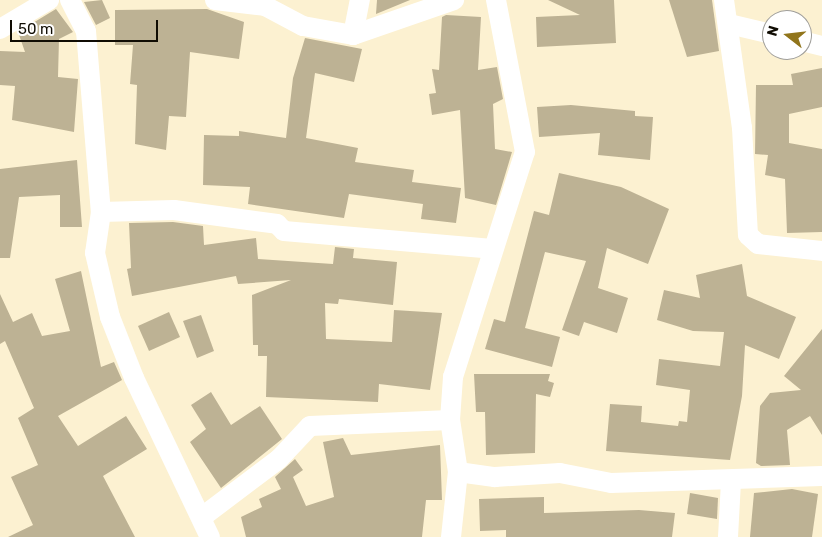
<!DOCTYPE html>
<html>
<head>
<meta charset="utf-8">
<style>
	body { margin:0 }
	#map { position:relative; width:822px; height:537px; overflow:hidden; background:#fcf1d1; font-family:Rubik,sans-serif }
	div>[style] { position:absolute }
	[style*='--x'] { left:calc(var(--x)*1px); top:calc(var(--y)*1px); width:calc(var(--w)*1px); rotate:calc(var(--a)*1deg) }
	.building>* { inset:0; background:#bdb294 }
	.minor>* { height:20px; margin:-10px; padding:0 10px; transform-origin:10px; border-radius:10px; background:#fff }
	span { translate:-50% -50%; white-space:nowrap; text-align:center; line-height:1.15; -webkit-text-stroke:4.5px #fff; paint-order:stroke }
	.north { position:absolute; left:762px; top:10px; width:50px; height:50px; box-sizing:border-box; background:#fff; border:1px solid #9f9e9a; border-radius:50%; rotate:286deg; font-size:14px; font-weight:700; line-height:20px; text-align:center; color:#100c03 }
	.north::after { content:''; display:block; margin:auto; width:18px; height:22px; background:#91751b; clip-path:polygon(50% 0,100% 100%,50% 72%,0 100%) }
	.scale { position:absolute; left:10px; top:20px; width:148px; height:22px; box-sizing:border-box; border:2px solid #100c03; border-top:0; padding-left:6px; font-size:15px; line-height:18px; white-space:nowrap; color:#100c03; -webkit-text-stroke:4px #fff; paint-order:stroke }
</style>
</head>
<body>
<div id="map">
	<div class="building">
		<div style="clip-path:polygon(102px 0,110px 18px,96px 25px,84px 2px)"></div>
		<div style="clip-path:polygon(377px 0,410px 0,376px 14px)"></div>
		<div style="clip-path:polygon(548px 0,614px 0,616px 43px,537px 47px,536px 17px,580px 15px)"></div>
		<div style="clip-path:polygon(669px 0,712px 0,719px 51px,687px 57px)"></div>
		<div style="clip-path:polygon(56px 9px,73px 32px,59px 39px,58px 77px,78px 79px,74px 132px,12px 120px,15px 86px,0 85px,0 51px,25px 52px,18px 32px)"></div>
		<div style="clip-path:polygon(207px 9px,244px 22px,239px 59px,190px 52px,186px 117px,169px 116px,166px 150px,135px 144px,137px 85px,130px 84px,133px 45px,115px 45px,115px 10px)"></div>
		<div style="clip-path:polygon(446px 15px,481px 17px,478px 70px,497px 67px,503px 99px,493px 104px,495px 149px,512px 152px,496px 205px,465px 198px,460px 110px,432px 115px,429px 94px,436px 93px,432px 69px,439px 70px,442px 17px)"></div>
		<div style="clip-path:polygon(305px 38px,362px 49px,354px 82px,315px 73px,306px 138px,358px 148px,355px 162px,414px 170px,412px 182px,461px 188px,456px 223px,421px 219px,423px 204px,349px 194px,344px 218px,248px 204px,250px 187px,203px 185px,204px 135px,239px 136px,239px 131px,286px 138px,293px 78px)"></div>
		<div style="clip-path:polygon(822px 68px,822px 107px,789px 114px,789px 143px,822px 149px,822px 232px,787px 233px,785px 179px,765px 175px,768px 155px,755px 154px,756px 85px,793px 85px,791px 74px)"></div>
		<div style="clip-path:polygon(571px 105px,635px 111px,635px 116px,653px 117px,650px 160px,598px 155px,600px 133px,539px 137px,537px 107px)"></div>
		<div style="clip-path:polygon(77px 160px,82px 227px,60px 227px,60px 195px,19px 197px,10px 258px,0 258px,0 169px)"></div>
		<div style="clip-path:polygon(559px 173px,621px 187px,669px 209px,648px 264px,607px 248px,598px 288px,628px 298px,617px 333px,584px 322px,579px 336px,562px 330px,586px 261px,545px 252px,525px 328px,560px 337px,552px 367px,485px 349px,494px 319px,505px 322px,534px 211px,549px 215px)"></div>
		<div style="clip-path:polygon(173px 222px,203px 226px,204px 245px,256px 238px,258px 259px,333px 264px,335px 247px,354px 249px,353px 258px,397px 262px,393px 305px,339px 299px,338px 304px,325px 303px,326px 339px,392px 342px,394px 310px,442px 313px,430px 390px,379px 384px,378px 402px,266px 397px,267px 356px,258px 356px,258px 345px,253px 345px,252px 295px,291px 280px,238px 284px,236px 276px,132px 296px,127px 269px,131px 268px,129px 223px)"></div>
		<div style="clip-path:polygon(742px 264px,747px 296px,796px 317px,779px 359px,745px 345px,742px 396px,730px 460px,606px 451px,610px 404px,642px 406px,641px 422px,678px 426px,679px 421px,687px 422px,690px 390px,656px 385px,659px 359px,720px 366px,724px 332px,693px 331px,657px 320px,664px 290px,700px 298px,696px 275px)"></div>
		<div style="clip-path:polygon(81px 271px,101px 367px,114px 362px,122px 380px,58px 416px,78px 446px,126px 416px,147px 449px,103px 476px,135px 537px,8px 537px,33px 525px,11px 477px,38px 465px,18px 418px,34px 408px,5px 341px,0 344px,0 294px,13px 322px,32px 313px,42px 336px,70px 331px,55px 279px)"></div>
		<div style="clip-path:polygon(169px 312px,180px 337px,149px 351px,138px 326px)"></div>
		<div style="clip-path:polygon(201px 315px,214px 351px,197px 358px,183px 321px)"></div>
		<div style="clip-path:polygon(822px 329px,822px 435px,810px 416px,787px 430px,790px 465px,761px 466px,756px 463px,760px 406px,770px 393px,801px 390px,784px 376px)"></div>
		<div style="clip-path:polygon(474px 374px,550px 374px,548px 381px,554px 383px,550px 397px,536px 394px,535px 453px,486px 455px,485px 412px,476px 412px)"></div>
		<div style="clip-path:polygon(211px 392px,231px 425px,260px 406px,282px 439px,221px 488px,190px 442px,206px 429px,191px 405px)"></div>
		<div style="clip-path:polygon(343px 438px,351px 455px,440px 445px,442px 500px,426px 500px,422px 537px,246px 537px,241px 517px,262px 507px,259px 499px,281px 489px,275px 477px,295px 459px,303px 470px,293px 477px,306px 506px,334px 497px,323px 442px)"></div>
		<div style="clip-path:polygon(792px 489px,818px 494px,812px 537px,750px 537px,754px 493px)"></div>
		<div style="clip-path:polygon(690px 493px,718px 498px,717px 519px,687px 514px)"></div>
		<div style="clip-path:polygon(544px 497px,544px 513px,639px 510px,675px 513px,672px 537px,506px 537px,506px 530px,480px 531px,479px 499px)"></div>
	</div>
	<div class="minor">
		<div style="--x:70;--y:0;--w:35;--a:63"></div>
		<div style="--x:86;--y:31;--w:182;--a:85.3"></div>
		<div style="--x:101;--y:212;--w:41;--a:98.3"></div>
		<div style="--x:95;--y:253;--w:66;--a:76.8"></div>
		<div style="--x:110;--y:317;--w:66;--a:68.5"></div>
		<div style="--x:134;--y:378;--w:176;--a:64.5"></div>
		<div style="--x:215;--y:0;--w:50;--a:6.8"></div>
		<div style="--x:265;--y:6;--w:43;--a:27.8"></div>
		<div style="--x:303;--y:26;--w:51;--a:10.2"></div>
		<div style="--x:353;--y:35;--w:107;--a:-19.1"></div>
		<div style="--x:724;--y:0;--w:129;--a:82"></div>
		<div style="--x:742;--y:128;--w:107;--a:86.8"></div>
		<div style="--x:748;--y:235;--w:13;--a:42"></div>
		<div style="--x:758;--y:244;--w:64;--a:6.2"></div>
		<div style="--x:729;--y:24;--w:44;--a:13.1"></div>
		<div style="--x:0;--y:29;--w:57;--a:-30.6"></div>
		<div style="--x:353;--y:35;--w:36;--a:-79"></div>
		<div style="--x:802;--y:41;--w:21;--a:14"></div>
		<div style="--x:101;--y:212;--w:73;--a:-1.6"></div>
		<div style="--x:174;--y:210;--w:104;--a:7.7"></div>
		<div style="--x:277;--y:224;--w:10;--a:45"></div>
		<div style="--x:284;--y:231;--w:209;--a:4.9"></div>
		<div style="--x:458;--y:472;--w:37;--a:8"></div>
		<div style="--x:495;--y:477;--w:65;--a:-3.5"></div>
		<div style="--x:560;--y:473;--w:52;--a:11.1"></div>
		<div style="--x:611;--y:483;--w:211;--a:-1.9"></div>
		<div style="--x:202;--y:517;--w:96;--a:-37"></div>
		<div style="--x:279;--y:459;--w:45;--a:-46.8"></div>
		<div style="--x:310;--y:426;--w:140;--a:-2.5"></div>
		<div style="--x:451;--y:537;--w:65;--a:-83.9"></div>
		<div style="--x:458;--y:472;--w:53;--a:-98.7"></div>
		<div style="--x:450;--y:420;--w:43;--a:-86"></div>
		<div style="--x:453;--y:377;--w:236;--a:-72.3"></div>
		<div style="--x:525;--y:152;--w:155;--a:-100.8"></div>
		<div style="--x:728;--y:537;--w:55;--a:-86.9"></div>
	</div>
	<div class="north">N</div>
	<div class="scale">50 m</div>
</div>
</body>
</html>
